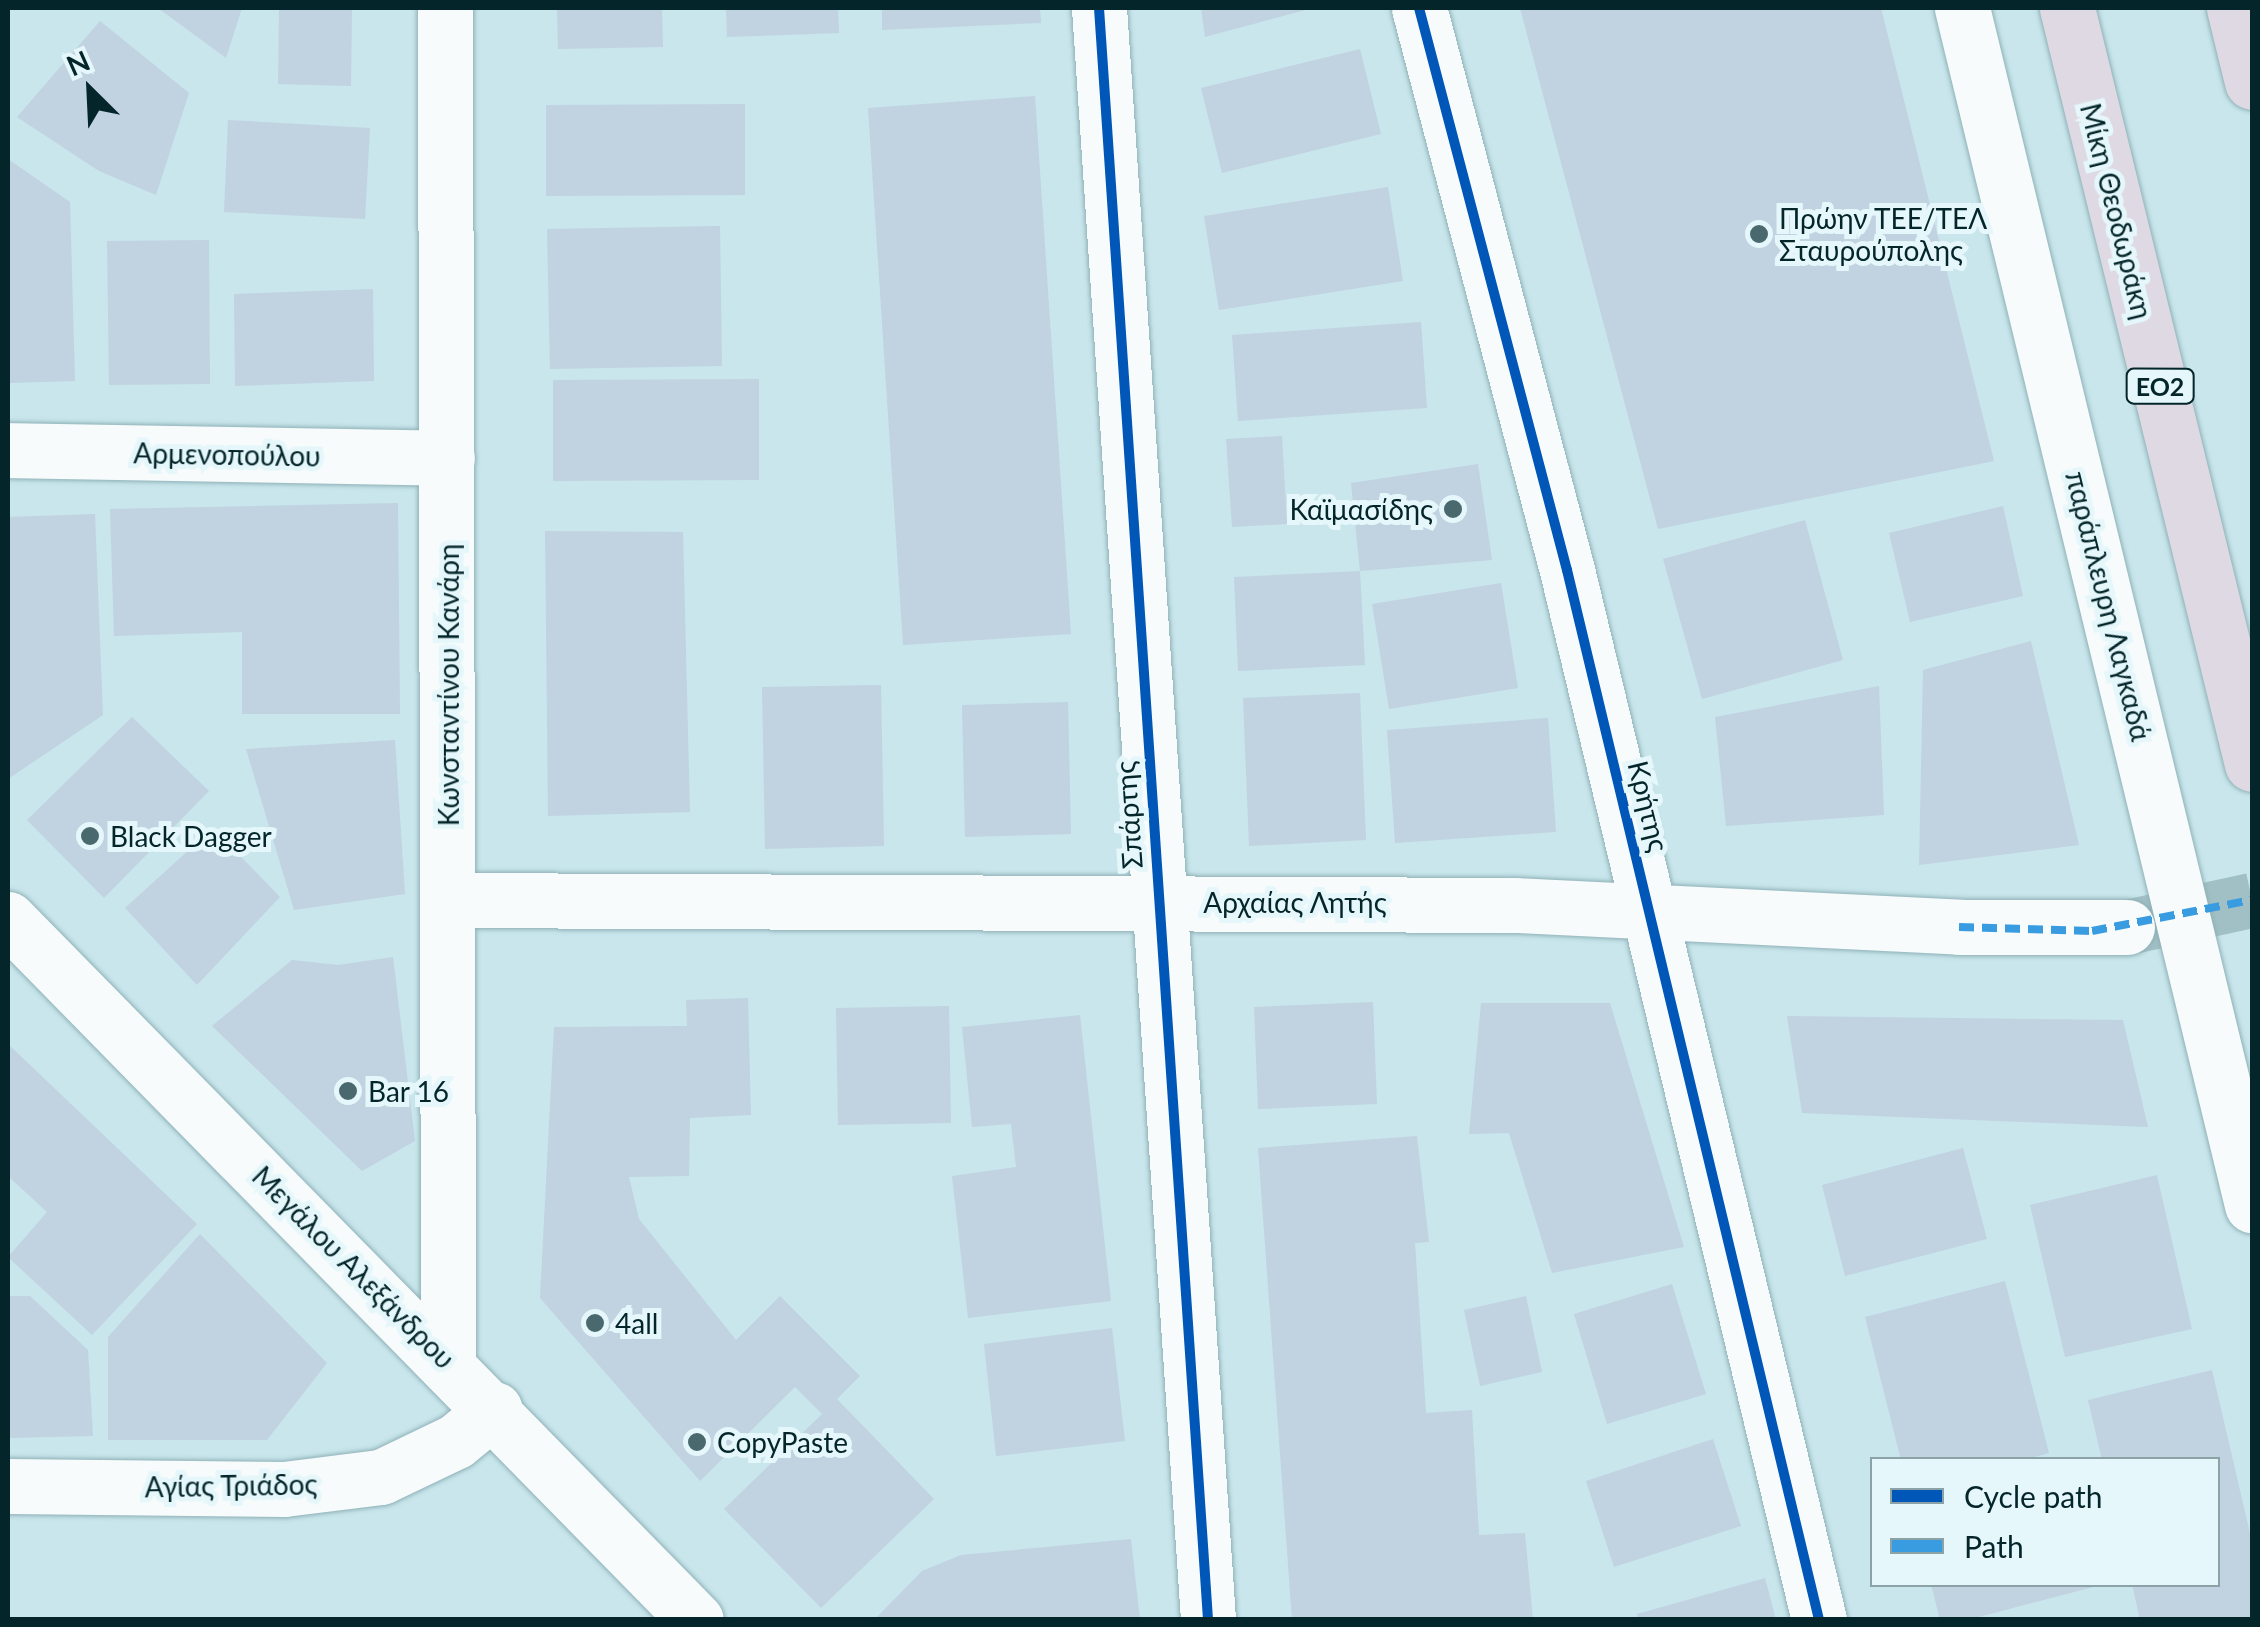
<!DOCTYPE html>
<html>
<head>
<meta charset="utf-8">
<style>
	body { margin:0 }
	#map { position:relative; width:2260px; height:1627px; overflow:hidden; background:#c8e6ec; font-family:Lato,sans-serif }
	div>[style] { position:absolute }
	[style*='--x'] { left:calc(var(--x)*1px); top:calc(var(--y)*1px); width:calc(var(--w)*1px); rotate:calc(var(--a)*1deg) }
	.building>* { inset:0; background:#c1d2e1 }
	.pedestrian-tunnel>* { height:55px; margin-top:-27.5px; transform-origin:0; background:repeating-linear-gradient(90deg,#a1c0c5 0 55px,transparent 0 83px) }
	.roads { filter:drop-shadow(0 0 2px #8fb1b7) drop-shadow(0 0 2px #8fb1b7) }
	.pedestrian>* { height:55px; margin:-27.5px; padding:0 27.5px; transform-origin:27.5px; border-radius:27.5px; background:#f7fbfc }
	.minor>* { height:55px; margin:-27.5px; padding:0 27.5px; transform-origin:27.5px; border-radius:27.5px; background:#f7fbfc }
	.tertiary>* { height:55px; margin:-27.5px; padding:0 27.5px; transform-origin:27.5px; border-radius:27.5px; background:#f7fbfc }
	.trunk>* { height:55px; margin:-27.5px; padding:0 27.5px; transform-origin:27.5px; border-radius:27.5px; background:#ded9e2 }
	.quiet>* { height:8px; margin-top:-4px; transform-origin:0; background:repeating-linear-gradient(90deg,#399ce1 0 15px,transparent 0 23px) }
	.cycleway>* { height:10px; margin:-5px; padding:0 5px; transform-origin:5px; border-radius:5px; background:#0057b8 }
	.dots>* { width:28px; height:28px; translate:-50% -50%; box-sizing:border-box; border:5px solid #e5f7fa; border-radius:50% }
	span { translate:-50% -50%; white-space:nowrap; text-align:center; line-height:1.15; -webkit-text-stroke:10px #e5f7fa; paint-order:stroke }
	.shield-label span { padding:2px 8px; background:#e5f7fa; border:2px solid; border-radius:8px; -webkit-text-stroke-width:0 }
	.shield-label { font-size:25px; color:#04262b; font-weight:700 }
	.street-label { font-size:28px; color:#04262b }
	.poi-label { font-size:28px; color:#04262b }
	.left { translate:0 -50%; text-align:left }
	.right { translate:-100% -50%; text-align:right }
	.frame { position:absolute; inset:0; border:10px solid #04262b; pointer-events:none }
	.legend { position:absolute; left:1870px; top:1457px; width:350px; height:130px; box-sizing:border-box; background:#e5f7fa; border:2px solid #8ba3a7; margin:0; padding:12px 18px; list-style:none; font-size:30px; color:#04262b }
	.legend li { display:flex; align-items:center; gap:20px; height:50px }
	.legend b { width:50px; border:2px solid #8ba3a7 }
	.north { position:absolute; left:40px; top:40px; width:100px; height:100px; -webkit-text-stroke:8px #e5f7fa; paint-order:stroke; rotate:336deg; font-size:28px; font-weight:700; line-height:40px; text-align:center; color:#04262b }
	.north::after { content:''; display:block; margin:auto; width:35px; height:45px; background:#04262b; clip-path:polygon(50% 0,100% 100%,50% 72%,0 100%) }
</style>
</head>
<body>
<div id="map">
	<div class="building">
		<div style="clip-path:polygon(158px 8px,242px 8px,226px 58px)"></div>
		<div style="clip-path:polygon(279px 8px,352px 8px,351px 86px,278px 84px)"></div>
		<div style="clip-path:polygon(557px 8px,662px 8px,663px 47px,558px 49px)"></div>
		<div style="clip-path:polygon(726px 8px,838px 8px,839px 33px,727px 37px)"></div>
		<div style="clip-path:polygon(882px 8px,1040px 8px,1041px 23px,882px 30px)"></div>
		<div style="clip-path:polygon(1201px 8px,1309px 8px,1309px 9px,1205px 37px)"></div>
		<div style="clip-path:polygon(1520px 8px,1881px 8px,1994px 461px,1658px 529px)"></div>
		<div style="clip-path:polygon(100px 21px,189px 93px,156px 195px,99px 171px,17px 117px)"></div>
		<div style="clip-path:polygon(1360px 49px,1381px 134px,1222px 173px,1201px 88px)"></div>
		<div style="clip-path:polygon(1035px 96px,1071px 634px,903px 645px,868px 108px)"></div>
		<div style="clip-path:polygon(745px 104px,745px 195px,546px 196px,546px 105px)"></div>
		<div style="clip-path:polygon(228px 120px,370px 128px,365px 219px,224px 212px)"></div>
		<div style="clip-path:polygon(8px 159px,70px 202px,75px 381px,8px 383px)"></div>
		<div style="clip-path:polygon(1388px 187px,1403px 281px,1219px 310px,1204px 216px)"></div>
		<div style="clip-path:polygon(720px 226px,722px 366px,550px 369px,547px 229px)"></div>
		<div style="clip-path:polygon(209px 240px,210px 384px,109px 385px,107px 241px)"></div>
		<div style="clip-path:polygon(373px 289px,374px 381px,235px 386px,234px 294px)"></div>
		<div style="clip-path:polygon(1421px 322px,1427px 408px,1238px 421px,1232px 335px)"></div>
		<div style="clip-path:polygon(759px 379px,759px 480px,553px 481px,553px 380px)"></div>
		<div style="clip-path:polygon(1282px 436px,1287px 524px,1232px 527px,1226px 439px)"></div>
		<div style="clip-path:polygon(1478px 464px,1492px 560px,1360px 571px,1365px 665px,1238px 671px,1234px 577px,1360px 571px,1351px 483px)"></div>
		<div style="clip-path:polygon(398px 503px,400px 714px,242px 714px,242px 632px,114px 636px,110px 509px)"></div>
		<div style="clip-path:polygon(2003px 506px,2023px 596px,1910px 622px,1889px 533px)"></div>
		<div style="clip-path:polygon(95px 514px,103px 715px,8px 779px,8px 517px)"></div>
		<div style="clip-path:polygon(1805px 520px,1843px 660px,1702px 699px,1663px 559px)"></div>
		<div style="clip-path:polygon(545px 531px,683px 532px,690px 812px,548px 816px)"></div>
		<div style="clip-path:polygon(1501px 583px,1518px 688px,1389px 709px,1372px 604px)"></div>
		<div style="clip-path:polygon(2031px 641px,2079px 845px,1919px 865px,1923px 670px)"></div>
		<div style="clip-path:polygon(881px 685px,884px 846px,765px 849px,762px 687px)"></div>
		<div style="clip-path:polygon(1879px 686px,1884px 815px,1726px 826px,1715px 717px)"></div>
		<div style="clip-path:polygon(1360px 693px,1366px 840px,1249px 846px,1243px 698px)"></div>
		<div style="clip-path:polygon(1068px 702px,1071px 834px,965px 837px,962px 705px)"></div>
		<div style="clip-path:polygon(132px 717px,209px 791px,104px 898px,27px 820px)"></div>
		<div style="clip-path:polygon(1548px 718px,1556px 832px,1395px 843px,1387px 730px)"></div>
		<div style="clip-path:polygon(395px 740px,405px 894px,294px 910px,246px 749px)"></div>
		<div style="clip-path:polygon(213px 828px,280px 897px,197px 985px,125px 908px)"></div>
		<div style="clip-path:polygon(393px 957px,415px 1141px,362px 1171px,212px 1026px,292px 960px,338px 965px)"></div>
		<div style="clip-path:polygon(748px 998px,751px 1115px,690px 1118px,689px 1176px,629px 1177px,639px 1219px,736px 1340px,780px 1296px,860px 1376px,837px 1399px,934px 1499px,821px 1608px,724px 1509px,822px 1414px,795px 1387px,700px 1481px,540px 1298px,554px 1027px,687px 1026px,686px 1000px)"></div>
		<div style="clip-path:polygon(1373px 1002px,1377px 1104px,1258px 1109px,1254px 1007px)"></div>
		<div style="clip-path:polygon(1481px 1003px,1610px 1003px,1684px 1247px,1552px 1273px,1509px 1133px,1469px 1134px)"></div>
		<div style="clip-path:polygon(949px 1006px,951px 1123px,838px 1125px,836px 1008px)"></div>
		<div style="clip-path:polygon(1080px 1015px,1111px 1301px,968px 1318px,952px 1176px,1016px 1167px,1011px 1124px,972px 1127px,962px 1027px)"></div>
		<div style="clip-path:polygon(1787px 1016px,2123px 1020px,2148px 1127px,1802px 1113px)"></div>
		<div style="clip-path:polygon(8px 1044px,197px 1224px,92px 1335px,8px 1257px,47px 1212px,8px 1176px)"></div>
		<div style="clip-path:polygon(1417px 1136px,1429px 1242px,1415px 1243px,1426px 1413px,1472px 1410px,1479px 1535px,1525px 1533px,1533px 1620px,1292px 1620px,1258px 1148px)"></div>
		<div style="clip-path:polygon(1963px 1148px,1987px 1239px,1845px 1276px,1822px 1185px)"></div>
		<div style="clip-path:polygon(2157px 1175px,2192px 1329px,2065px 1357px,2030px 1205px)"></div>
		<div style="clip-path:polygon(200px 1234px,327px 1363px,267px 1440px,108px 1440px,108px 1337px)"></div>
		<div style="clip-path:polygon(2005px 1281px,2049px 1453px,2024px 1460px,1901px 1460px,1865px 1317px)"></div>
		<div style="clip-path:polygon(1672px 1284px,1706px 1394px,1607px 1424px,1574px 1314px)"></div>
		<div style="clip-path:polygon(8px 1296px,30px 1296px,88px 1350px,93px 1436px,8px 1438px)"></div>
		<div style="clip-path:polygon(1526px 1296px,1542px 1372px,1480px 1386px,1464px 1310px)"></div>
		<div style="clip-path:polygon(1112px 1328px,1125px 1441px,996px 1456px,984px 1344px)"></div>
		<div style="clip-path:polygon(2212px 1370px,2252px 1542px,2252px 1620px,2140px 1620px,2132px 1584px,2218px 1584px,2218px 1460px,2102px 1460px,2088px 1400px)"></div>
		<div style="clip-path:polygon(1713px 1439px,1741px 1526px,1614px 1567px,1586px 1481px)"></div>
		<div style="clip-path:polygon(1131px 1539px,1140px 1620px,874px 1620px,922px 1571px,961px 1555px)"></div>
		<div style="clip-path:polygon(1765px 1578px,1776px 1620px,1638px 1620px,1637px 1614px)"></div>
		<div style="clip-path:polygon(1931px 1584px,2097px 1584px,2097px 1586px,1967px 1620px,1940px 1620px)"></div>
	</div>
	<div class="pedestrian-tunnel">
		<div style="--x:2127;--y:927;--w:128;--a:-12.2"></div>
	</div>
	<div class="roads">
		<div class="pedestrian">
			<div style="--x:1959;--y:927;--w:168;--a:0"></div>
		</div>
		<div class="minor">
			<div style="--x:445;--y:8;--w:1354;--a:89.87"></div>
			<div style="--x:1099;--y:8;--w:1616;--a:86.13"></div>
			<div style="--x:1419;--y:8;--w:581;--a:75.25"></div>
			<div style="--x:1567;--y:570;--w:1080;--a:76.5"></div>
			<div style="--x:8;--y:450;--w:439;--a:1"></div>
			<div style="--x:449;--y:900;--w:1066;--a:0.27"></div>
			<div style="--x:1515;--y:905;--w:445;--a:2.8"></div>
			<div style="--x:8;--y:1486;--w:276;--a:0.6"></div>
			<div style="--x:284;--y:1489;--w:98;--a:-7.1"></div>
			<div style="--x:381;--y:1477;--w:83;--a:-25.6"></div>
			<div style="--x:456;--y:1441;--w:50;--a:-39.4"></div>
		</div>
		<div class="tertiary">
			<div style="--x:1962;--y:8;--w:1232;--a:76.38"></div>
			<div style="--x:8;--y:919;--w:982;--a:45.54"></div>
		</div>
		<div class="trunk">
			<div style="--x:2067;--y:8;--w:778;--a:76.25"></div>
			<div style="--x:2234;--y:8;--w:76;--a:76.3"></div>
		</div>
	</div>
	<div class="quiet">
		<div style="--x:1959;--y:927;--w:133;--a:1.7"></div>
		<div style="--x:2092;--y:931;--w:163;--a:-11"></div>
	</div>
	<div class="cycleway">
		<div style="--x:1099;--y:8;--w:1616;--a:86.13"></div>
		<div style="--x:1419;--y:8;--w:581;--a:75.25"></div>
		<div style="--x:1567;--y:570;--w:1080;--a:76.5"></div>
	</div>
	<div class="dots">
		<div style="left:1759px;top:234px;background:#49696f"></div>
		<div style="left:1453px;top:509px;background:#49696f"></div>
		<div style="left:90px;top:836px;background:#49696f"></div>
		<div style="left:348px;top:1091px;background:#49696f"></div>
		<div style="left:595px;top:1323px;background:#49696f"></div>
		<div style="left:697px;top:1442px;background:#49696f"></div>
	</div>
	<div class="shield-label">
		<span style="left:2160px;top:386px">ΕΟ2</span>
	</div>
	<div class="street-label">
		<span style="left:2117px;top:211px;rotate:76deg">Μίκη Θεοδωράκη</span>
		<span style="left:227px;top:454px;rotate:1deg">Αρμενοπούλου</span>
		<span style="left:2109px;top:606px;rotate:76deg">παράπλευρη Λαγκαδά</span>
		<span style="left:448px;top:685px;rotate:-90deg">Κωνσταντίνου Κανάρη</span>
		<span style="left:1649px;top:806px;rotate:76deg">Κρήτης</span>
		<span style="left:1128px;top:815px;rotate:-94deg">Σπάρτης</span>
		<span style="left:1295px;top:902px">Αρχαίας Λητής</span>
		<span style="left:354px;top:1267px;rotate:45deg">Μεγάλου Αλεξάνδρου</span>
		<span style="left:231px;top:1485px;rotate:-1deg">Αγίας Τριάδος</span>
	</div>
	<div class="poi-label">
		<span class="left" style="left:1779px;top:234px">Πρώην ΤΕΕ/ΤΕΛ<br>Σταυρούπολης</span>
		<span class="right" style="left:1433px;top:509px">Καϊμασίδης</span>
		<span class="left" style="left:110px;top:836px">Black Dagger</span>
		<span class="left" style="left:368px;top:1091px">Bar 16</span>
		<span class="left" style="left:615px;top:1323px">4all</span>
		<span class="left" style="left:717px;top:1442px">CopyPaste</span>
	</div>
	<div class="frame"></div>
	<ul class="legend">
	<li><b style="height:12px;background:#0057b8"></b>Cycle path</li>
	<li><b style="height:12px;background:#399ce1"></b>Path</li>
	</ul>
	<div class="north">N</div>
</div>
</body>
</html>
